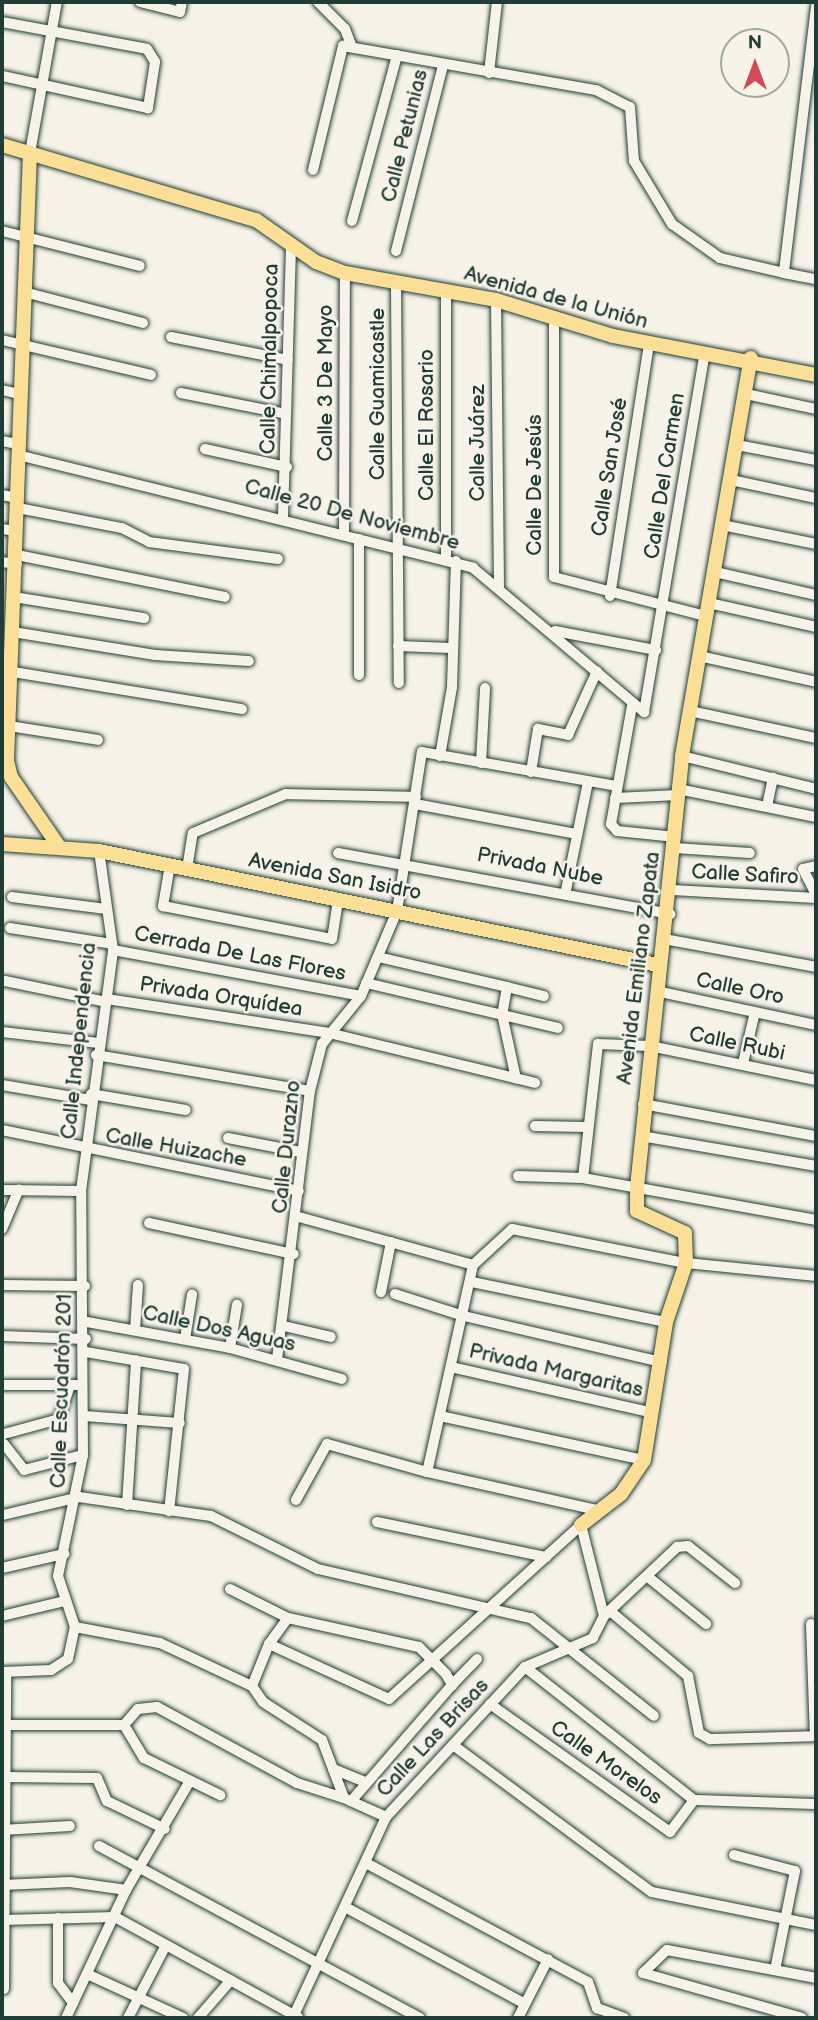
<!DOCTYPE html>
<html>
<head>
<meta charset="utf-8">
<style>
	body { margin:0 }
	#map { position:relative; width:818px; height:2020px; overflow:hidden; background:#f7f3e8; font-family:"Balsamiq Sans",sans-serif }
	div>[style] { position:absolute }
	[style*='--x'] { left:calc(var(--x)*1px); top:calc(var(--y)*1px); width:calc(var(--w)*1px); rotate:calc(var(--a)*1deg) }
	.roads { filter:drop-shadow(0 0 2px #1f3d34) drop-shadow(0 0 2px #1f3d34) }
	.minor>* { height:10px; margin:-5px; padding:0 5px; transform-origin:5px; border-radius:5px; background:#f7f3e8 }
	.major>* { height:14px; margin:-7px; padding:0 7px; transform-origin:7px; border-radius:7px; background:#fbdf96 }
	span { translate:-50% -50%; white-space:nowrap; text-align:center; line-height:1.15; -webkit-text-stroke:5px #f7f3e8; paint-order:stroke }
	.street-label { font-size:21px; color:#1f3d34 }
	.frame { position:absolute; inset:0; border:4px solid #1f3d34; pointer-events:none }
	.north { position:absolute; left:720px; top:28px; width:70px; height:70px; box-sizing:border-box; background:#f7f3e8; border:2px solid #a1aaa0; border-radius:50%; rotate:0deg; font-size:19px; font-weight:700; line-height:28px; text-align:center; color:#1f3d34 }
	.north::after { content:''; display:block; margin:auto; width:24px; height:32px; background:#d1495b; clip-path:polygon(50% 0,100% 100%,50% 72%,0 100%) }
</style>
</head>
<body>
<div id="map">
	<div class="roads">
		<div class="minor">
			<div style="--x:140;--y:2;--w:41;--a:14"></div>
			<div style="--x:180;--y:12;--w:10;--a:-79"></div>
			<div style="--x:318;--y:2;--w:38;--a:45"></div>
			<div style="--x:345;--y:29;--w:19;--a:69"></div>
			<div style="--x:816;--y:7;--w:268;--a:96.9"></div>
			<div style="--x:784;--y:273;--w:33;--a:11"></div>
			<div style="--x:2;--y:22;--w:147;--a:10.5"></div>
			<div style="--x:147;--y:49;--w:15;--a:58"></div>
			<div style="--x:155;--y:62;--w:47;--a:98.7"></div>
			<div style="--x:148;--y:108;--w:149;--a:-167.6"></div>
			<div style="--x:489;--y:73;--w:71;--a:-83.6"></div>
			<div style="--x:30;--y:153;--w:153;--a:-79.9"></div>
			<div style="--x:313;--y:170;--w:128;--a:-76.4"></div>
			<div style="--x:343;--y:46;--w:257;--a:9.9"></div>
			<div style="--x:596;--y:90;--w:38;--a:27"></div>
			<div style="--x:630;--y:107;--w:54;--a:85.8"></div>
			<div style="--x:634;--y:161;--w:74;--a:58.9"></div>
			<div style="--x:672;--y:224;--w:59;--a:35.3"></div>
			<div style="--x:720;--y:258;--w:66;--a:13.2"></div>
			<div style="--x:352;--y:221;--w:172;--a:-74.8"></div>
			<div style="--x:2;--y:231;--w:142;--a:14.2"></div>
			<div style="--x:396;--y:251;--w:192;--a:-75.8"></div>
			<div style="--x:396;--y:285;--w:398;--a:89.6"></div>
			<div style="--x:24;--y:292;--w:123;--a:14.6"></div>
			<div style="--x:496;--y:300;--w:286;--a:89.4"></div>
			<div style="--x:554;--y:318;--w:259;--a:90"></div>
			<div style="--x:554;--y:577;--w:157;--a:14.4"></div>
			<div style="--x:171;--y:337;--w:119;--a:11.1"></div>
			<div style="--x:2;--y:340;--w:153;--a:13.2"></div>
			<div style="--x:2;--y:390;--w:18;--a:13"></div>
			<div style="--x:181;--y:393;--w:107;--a:11.3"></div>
			<div style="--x:746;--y:394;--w:72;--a:12.1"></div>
			<div style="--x:2;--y:441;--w:16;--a:11"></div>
			<div style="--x:737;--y:445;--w:80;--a:10.8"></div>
			<div style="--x:205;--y:449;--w:84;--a:12.4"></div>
			<div style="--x:18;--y:455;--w:469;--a:13.9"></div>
			<div style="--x:473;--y:568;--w:224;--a:40.1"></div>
			<div style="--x:644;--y:712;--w:365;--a:-80.4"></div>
			<div style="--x:731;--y:480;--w:87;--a:12"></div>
			<div style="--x:2;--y:495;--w:16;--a:11"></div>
			<div style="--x:18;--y:508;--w:106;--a:10.9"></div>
			<div style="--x:122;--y:528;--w:30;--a:27"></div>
			<div style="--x:149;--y:542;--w:130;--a:7.5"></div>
			<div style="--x:283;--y:517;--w:273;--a:-88.3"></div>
			<div style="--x:722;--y:525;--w:96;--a:11.4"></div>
			<div style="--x:2;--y:529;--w:15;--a:8"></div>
			<div style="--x:344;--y:535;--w:262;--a:-89.8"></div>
			<div style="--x:17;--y:555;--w:212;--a:11.4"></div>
			<div style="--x:446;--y:558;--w:266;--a:-90"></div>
			<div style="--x:2;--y:562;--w:15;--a:8"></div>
			<div style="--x:715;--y:572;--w:104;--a:12.8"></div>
			<div style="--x:610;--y:596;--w:254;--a:-81.2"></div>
			<div style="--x:14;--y:597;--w:132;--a:9.2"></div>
			<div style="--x:709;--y:603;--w:110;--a:12.6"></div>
			<div style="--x:555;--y:631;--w:103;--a:10.7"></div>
			<div style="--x:13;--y:632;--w:144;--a:9.2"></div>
			<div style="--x:155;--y:655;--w:94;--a:3.7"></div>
			<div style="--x:398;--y:646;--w:52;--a:2.2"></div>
			<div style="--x:699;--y:656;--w:120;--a:12.5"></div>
			<div style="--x:13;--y:672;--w:232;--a:9.2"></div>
			<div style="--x:359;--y:675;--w:136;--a:-90"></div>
			<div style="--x:632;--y:706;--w:120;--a:100.1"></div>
			<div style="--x:611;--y:824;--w:9;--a:49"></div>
			<div style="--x:617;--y:831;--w:59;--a:5.8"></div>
			<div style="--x:690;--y:711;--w:129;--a:12.1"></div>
			<div style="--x:9;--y:726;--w:90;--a:8.9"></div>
			<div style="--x:440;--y:756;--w:70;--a:-80.1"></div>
			<div style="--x:452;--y:687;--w:126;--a:-88.2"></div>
			<div style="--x:682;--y:756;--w:138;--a:13.8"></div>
			<div style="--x:481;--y:763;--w:75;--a:-86.9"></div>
			<div style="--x:531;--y:772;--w:44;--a:-80.8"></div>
			<div style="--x:538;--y:729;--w:31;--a:11"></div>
			<div style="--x:568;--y:735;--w:70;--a:-65.6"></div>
			<div style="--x:678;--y:789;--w:141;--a:11.5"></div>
			<div style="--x:615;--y:798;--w:63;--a:-2.7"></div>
			<div style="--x:415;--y:804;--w:165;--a:10.5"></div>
			<div style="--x:767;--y:806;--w:29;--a:-78"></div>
			<div style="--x:675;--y:848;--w:75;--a:3.8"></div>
			<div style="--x:338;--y:853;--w:338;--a:10.4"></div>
			<div style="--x:170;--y:865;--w:42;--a:99.7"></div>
			<div style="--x:163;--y:906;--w:172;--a:11"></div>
			<div style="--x:332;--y:939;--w:38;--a:-81"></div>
			<div style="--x:816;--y:866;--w:13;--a:167"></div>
			<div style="--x:803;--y:869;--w:28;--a:63"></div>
			<div style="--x:187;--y:869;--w:36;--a:-81"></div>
			<div style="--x:193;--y:833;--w:101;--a:-22.8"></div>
			<div style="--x:286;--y:794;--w:130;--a:1.3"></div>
			<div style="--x:566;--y:890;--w:110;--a:-78.5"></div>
			<div style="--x:672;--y:890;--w:144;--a:3.2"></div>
			<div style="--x:12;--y:897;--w:95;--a:7.3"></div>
			<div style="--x:10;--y:928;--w:103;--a:8.9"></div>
			<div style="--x:664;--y:939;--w:155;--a:10.4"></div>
			<div style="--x:113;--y:950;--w:252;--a:10.5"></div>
			<div style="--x:378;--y:957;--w:132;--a:13.1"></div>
			<div style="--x:507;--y:987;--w:27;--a:100"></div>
			<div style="--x:502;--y:1014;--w:66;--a:77.8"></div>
			<div style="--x:5;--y:981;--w:103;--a:11.7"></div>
			<div style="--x:366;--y:983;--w:197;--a:13.2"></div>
			<div style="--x:507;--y:987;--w:38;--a:14"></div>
			<div style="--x:656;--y:991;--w:164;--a:12"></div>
			<div style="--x:107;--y:999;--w:225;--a:8.7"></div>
			<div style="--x:329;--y:1033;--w:212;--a:13.6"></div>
			<div style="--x:2;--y:1032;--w:97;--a:6.5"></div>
			<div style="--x:96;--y:1055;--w:217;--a:9.5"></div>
			<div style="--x:743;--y:1063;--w:52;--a:-76.8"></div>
			<div style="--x:2;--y:1085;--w:90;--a:9.6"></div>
			<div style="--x:91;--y:1094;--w:96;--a:9.6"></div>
			<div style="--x:643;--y:1104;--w:176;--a:10.5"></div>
			<div style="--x:535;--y:1126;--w:51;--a:1.1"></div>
			<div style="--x:2;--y:1130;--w:303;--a:11.6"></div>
			<div style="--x:641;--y:1136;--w:178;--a:9.7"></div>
			<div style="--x:228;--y:1138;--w:74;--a:10.9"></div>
			<div style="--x:518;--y:1176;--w:65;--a:1.8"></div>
			<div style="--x:583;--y:1178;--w:237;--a:10.2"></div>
			<div style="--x:583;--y:1178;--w:135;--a:-83.6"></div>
			<div style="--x:598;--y:1044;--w:52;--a:2.2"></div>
			<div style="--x:650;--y:1046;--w:169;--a:11.6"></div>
			<div style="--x:2;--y:1190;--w:79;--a:0.7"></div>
			<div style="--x:299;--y:1217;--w:180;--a:15.4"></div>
			<div style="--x:473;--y:1265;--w:212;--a:102.5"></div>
			<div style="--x:427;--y:1472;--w:174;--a:12.6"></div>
			<div style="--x:149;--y:1223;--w:148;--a:12.1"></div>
			<div style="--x:2;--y:1229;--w:43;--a:-67"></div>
			<div style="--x:473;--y:1265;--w:53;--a:-42.7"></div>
			<div style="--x:512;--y:1229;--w:177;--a:11.1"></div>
			<div style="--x:686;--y:1263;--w:131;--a:5.7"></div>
			<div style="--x:472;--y:1282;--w:198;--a:11.7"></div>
			<div style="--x:2;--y:1285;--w:83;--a:0.7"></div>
			<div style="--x:381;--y:1292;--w:51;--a:-78.7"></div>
			<div style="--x:395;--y:1294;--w:72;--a:17.7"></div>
			<div style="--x:464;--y:1316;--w:203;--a:13.1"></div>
			<div style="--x:87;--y:1322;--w:145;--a:10.3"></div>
			<div style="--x:230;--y:1348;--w:116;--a:15.5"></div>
			<div style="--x:284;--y:1326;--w:48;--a:13.2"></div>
			<div style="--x:135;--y:1330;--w:45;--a:-86.2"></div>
			<div style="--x:2;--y:1336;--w:84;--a:2"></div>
			<div style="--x:185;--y:1339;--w:45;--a:-81"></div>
			<div style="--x:230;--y:1348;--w:44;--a:-80.8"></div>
			<div style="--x:86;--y:1352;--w:99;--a:9.8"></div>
			<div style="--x:184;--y:1369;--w:143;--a:96"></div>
			<div style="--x:277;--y:1359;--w:270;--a:-83"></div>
			<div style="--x:310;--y:1091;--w:49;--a:-75.7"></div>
			<div style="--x:322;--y:1044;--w:62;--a:-50.9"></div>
			<div style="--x:361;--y:996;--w:92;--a:-67"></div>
			<div style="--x:397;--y:911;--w:161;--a:-81.1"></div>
			<div style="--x:422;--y:752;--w:198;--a:9.9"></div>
			<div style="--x:451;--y:1367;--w:207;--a:12.8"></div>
			<div style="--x:2;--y:1385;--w:74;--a:0"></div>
			<div style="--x:84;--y:1416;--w:96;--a:4.2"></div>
			<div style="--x:440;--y:1416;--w:209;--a:12.2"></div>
			<div style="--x:4;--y:1434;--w:57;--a:-15.3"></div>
			<div style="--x:59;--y:1419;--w:35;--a:-72"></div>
			<div style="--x:4;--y:1444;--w:33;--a:52"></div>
			<div style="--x:24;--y:1470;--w:61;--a:-14.3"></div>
			<div style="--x:296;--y:1500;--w:64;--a:-61"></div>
			<div style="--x:327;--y:1444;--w:104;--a:15.6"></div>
			<div style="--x:127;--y:1505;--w:145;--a:-86.4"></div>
			<div style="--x:3;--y:1515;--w:78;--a:-13.3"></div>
			<div style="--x:79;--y:1497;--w:133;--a:8.2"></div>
			<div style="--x:211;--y:1516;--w:119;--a:26.4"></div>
			<div style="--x:318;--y:1569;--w:219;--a:13"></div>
			<div style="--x:531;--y:1618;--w:157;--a:38.5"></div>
			<div style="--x:377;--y:1522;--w:173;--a:11.7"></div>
			<div style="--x:2;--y:1568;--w:64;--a:-12.7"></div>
			<div style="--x:648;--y:1577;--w:75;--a:39"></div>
			<div style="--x:230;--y:1589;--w:65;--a:26.6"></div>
			<div style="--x:288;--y:1618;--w:134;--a:12.5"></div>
			<div style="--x:419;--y:1647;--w:38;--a:45"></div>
			<div style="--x:446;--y:1674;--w:13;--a:61"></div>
			<div style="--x:452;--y:1685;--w:154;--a:131"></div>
			<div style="--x:610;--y:1611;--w:102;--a:39.8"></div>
			<div style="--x:688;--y:1676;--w:58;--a:79.1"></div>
			<div style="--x:699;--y:1733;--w:13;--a:29"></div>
			<div style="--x:710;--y:1739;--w:106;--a:-1.6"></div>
			<div style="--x:606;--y:1614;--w:98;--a:-43.3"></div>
			<div style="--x:677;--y:1547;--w:11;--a:-5"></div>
			<div style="--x:688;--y:1546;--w:60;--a:38.2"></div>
			<div style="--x:2;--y:1616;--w:65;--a:-13.4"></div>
			<div style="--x:811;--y:1624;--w:112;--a:88"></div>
			<div style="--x:75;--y:1627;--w:86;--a:10.7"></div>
			<div style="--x:160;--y:1643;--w:102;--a:25.1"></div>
			<div style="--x:269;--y:1644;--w:132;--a:24.6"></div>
			<div style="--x:389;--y:1699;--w:259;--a:-42.2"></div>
			<div style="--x:581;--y:1525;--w:94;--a:75.8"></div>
			<div style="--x:604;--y:1616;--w:25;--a:117"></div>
			<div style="--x:593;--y:1638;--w:74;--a:156.9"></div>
			<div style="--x:525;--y:1667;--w:205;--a:132.8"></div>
			<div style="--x:386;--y:1817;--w:218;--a:114.9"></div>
			<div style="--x:525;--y:1667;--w:215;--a:38.2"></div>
			<div style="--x:2;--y:1672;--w:49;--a:-2.3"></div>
			<div style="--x:51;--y:1670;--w:20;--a:-33"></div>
			<div style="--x:68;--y:1659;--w:33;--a:-78"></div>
			<div style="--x:75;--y:1627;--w:54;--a:-108.4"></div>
			<div style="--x:58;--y:1576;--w:124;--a:-78.3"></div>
			<div style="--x:83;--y:1455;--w:264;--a:-90.4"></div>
			<div style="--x:81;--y:1191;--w:243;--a:-82.4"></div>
			<div style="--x:113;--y:950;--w:100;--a:-98"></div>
			<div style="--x:452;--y:1685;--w:36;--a:-46"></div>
			<div style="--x:252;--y:1686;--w:19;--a:55"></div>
			<div style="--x:263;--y:1702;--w:70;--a:32.8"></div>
			<div style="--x:322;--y:1740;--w:62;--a:69.2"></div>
			<div style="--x:344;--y:1798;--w:46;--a:24.3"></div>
			<div style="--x:252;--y:1686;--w:45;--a:-68"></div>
			<div style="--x:269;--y:1644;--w:32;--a:-54"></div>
			<div style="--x:490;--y:1704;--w:221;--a:35.4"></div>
			<div style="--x:670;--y:1832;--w:40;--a:-53"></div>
			<div style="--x:694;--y:1800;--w:122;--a:1.9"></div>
			<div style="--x:2;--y:1725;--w:122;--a:0"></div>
			<div style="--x:124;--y:1725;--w:21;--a:-49"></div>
			<div style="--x:138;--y:1709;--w:19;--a:-6"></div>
			<div style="--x:157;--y:1707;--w:159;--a:28.5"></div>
			<div style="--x:297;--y:1783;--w:49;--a:17.7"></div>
			<div style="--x:124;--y:1725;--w:39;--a:59"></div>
			<div style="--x:144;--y:1758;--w:85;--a:26"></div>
			<div style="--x:453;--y:1745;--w:247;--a:36.5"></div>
			<div style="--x:652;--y:1892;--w:167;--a:11.4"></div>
			<div style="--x:333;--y:1769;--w:35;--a:22"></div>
			<div style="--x:5;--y:1777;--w:92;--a:0.6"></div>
			<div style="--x:97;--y:1778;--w:25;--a:67"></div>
			<div style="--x:107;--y:1801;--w:64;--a:25.8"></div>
			<div style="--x:2;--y:1830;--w:68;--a:-3.4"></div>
			<div style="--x:99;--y:1846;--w:364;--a:28.2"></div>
			<div style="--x:734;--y:1855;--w:63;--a:14.7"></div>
			<div style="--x:795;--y:1871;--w:101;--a:101.4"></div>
			<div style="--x:366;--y:1863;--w:252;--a:28.2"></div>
			<div style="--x:588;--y:1982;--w:28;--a:71"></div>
			<div style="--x:2;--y:1885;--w:68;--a:-2.5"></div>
			<div style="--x:70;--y:1882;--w:57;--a:8.1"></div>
			<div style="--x:345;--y:1907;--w:204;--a:28.3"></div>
			<div style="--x:58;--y:1918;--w:65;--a:90"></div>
			<div style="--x:58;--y:1983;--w:25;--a:53"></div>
			<div style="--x:2;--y:1920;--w:113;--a:-1.5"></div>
			<div style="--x:115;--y:1917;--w:209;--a:28.7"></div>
			<div style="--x:643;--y:1973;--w:33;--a:-44"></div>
			<div style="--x:667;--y:1950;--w:152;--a:10.6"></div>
			<div style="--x:643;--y:1973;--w:165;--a:15.8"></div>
			<div style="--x:87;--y:1974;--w:106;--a:24.6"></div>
			<div style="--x:4;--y:1989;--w:317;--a:-89.6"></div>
			<div style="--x:597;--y:2008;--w:29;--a:20"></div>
			<div style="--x:66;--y:2018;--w:141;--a:-64.9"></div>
			<div style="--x:126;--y:1890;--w:126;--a:-59.6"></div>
			<div style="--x:128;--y:2018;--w:82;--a:-62.5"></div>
			<div style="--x:198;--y:2018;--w:50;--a:-49"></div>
			<div style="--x:518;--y:2018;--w:66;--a:-63"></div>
		</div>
		<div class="major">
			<div style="--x:2;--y:145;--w:265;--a:16.5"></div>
			<div style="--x:256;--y:220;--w:73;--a:35"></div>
			<div style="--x:316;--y:262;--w:31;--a:21"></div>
			<div style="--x:345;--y:273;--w:153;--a:10.1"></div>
			<div style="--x:496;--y:300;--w:122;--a:17.1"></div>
			<div style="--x:613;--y:336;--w:207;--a:10.9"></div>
			<div style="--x:30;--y:153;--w:608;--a:92.17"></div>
			<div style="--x:7;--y:761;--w:16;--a:76"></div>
			<div style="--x:11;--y:777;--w:86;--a:55.4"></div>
			<div style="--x:2;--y:844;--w:97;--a:4.1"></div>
			<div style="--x:99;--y:851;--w:571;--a:11.53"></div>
			<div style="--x:581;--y:1525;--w:51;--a:-37.8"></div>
			<div style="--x:621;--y:1494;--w:41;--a:-55.9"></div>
			<div style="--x:644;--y:1460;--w:140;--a:-80.9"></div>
			<div style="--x:666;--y:1322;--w:62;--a:-71.3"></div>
			<div style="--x:686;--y:1263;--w:30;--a:-92"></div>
			<div style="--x:685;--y:1233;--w:53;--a:-155.4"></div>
			<div style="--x:637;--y:1211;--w:24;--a:-90"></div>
			<div style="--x:637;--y:1187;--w:433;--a:-84"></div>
			<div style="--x:682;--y:756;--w:404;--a:-80.2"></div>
		</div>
	</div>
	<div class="street-label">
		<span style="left:405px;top:136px;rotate:-76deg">Calle Petunias</span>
		<span style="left:556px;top:298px;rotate:15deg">Avenida de la Unión</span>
		<span style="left:270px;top:359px;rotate:-89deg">Calle Chimalpopoca</span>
		<span style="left:326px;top:383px;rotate:-90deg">Calle 3 De Mayo</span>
		<span style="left:378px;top:394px;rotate:-90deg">Calle Guamicastle</span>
		<span style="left:427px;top:425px;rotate:-90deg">Calle El Rosario</span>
		<span style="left:478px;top:443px;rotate:-90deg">Calle Juárez</span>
		<span style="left:610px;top:467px;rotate:-81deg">Calle San José</span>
		<span style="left:665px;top:476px;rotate:-81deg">Calle Del Carmen</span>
		<span style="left:535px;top:485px;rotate:-90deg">Calle De Jesús</span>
		<span style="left:352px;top:515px;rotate:15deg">Calle 20 De Noviembre</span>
		<span style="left:540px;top:867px;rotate:11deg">Privada Nube</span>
		<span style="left:745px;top:875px;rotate:3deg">Calle Safiro</span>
		<span style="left:335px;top:877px;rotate:11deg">Avenida San Isidro</span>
		<span style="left:240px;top:954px;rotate:11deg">Cerrada De Las Flores</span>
		<span style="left:639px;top:968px;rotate:-83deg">Avenida Emiliano Zapata</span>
		<span style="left:740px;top:989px;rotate:12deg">Calle Oro</span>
		<span style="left:221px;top:997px;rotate:9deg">Privada Orquídea</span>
		<span style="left:79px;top:1041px;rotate:-84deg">Calle Independencia</span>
		<span style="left:737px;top:1044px;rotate:12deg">Calle Rubi</span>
		<span style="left:287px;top:1147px;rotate:-84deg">Calle Durazno</span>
		<span style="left:176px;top:1148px;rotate:10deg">Calle Huizache</span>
		<span style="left:219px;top:1329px;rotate:12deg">Calle Dos Aguas</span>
		<span style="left:556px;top:1371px;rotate:13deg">Privada Margaritas</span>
		<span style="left:62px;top:1391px;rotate:-88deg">Calle Escuadrón 201</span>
		<span style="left:433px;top:1738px;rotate:-47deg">Calle Las Brisas</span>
		<span style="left:606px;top:1763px;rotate:35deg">Calle Morelos</span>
	</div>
	<div class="frame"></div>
	<div class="north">N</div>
</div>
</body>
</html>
